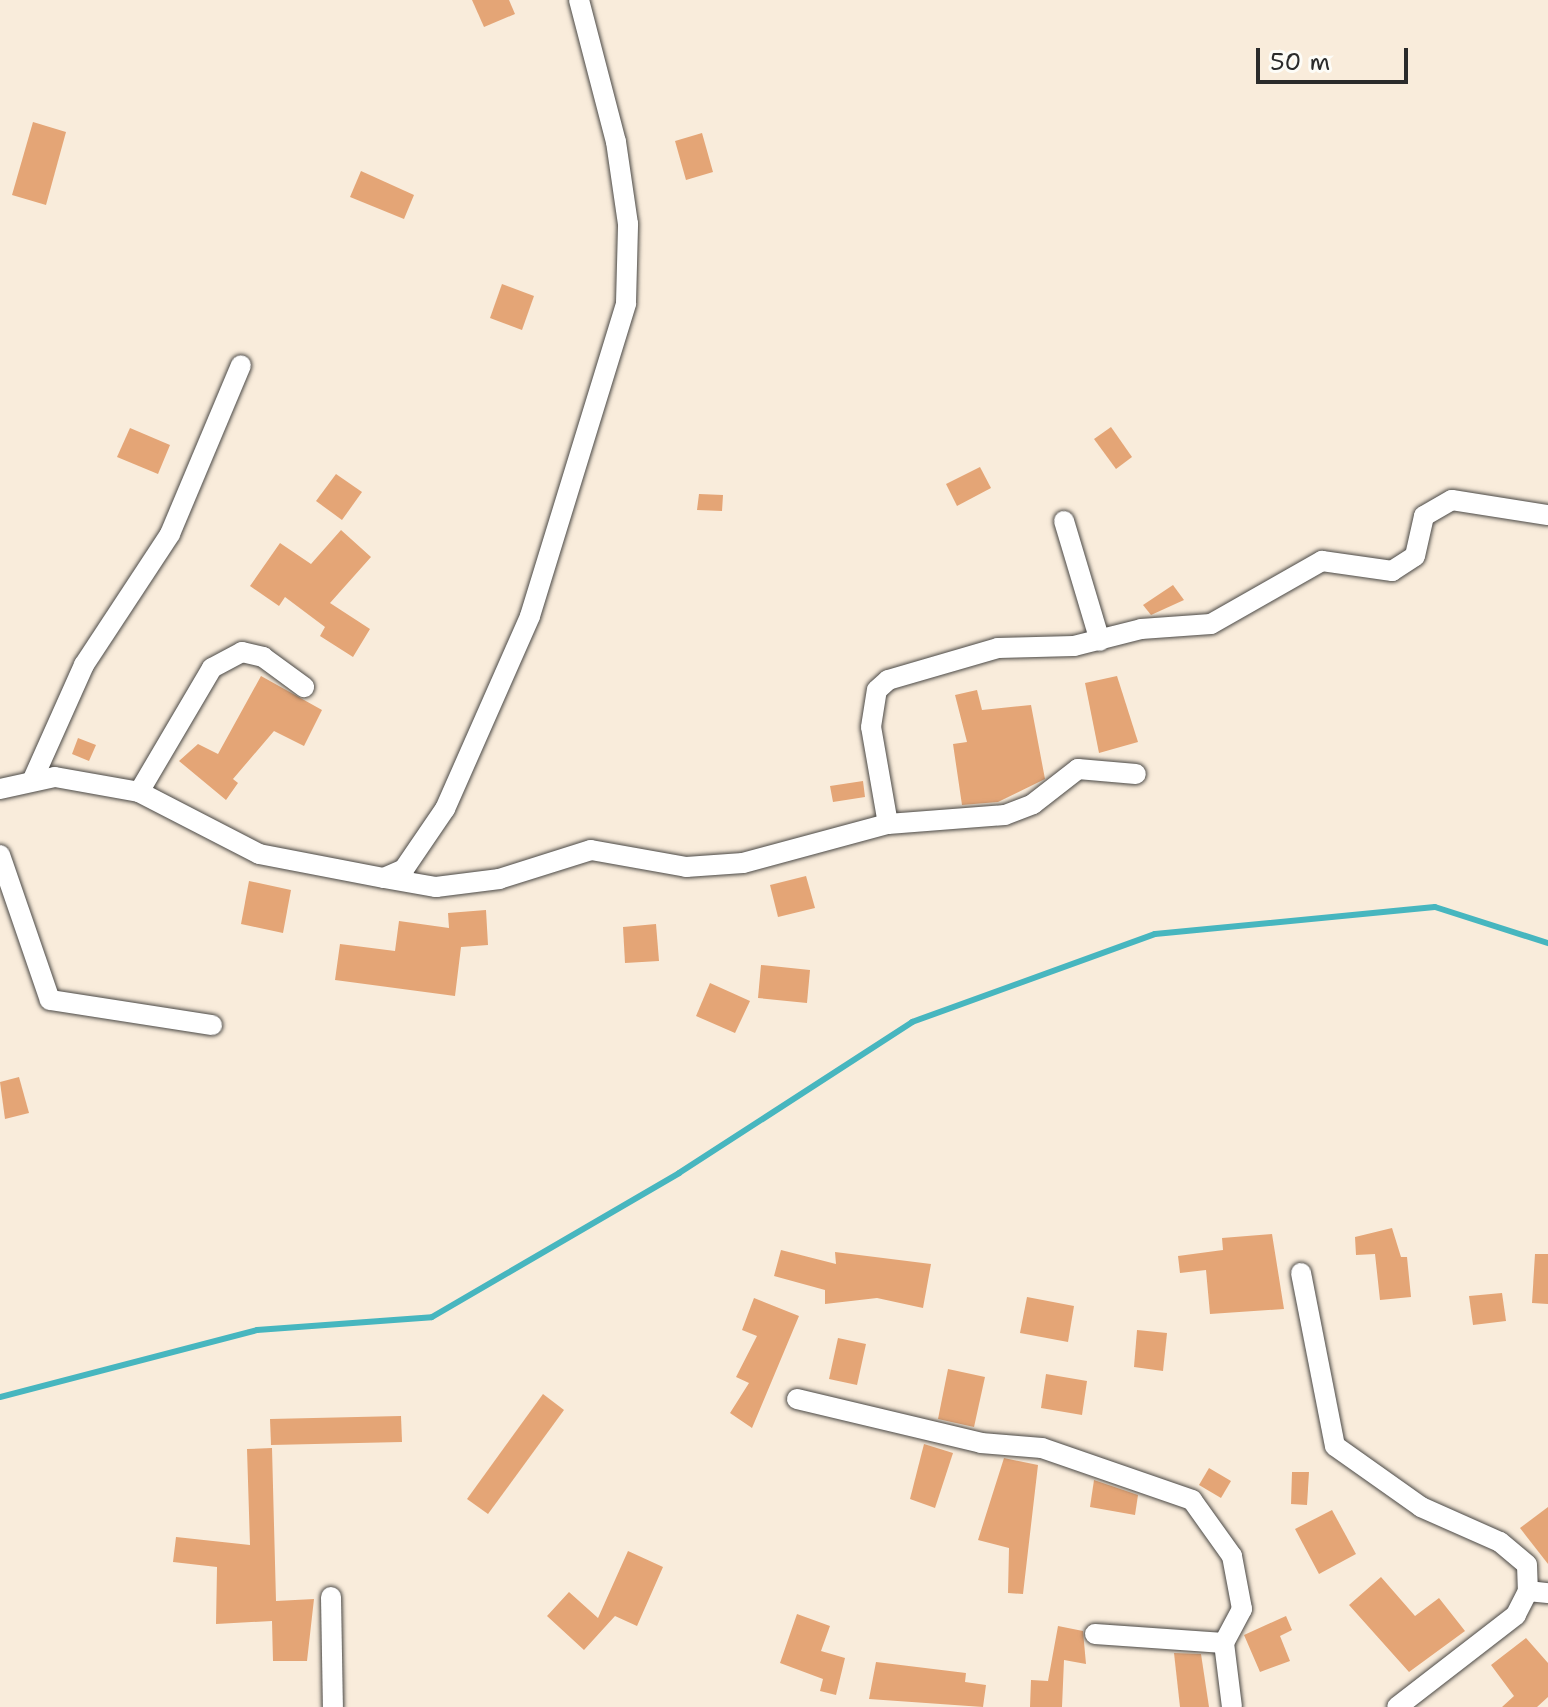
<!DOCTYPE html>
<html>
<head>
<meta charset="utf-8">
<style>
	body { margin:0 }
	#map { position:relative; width:1548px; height:1707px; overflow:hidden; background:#f9ecdb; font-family:"Shantell Sans",sans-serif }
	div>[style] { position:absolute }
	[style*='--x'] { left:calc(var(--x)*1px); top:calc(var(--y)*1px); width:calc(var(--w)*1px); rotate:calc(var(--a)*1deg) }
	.stream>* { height:6px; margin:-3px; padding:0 3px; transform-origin:3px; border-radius:3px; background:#47b6bf }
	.building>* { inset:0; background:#e4a576 }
	.roads { filter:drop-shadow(0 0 2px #4a4845) drop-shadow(0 0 2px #4a4845) }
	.minor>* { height:20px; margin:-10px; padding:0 10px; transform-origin:10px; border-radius:10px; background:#fff }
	span { translate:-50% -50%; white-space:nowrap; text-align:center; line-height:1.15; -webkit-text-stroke:7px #fdfcf7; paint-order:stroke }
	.scale { position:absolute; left:1256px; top:48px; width:152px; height:36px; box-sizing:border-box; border:4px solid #2b2b2b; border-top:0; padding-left:10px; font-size:24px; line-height:28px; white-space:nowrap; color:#2b2b2b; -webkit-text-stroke:6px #fdfcf7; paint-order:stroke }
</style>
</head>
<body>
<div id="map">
	<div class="stream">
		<div style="--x:0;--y:1397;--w:266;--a:-14.6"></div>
		<div style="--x:257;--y:1330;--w:175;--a:-4.2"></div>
		<div style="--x:432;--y:1317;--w:286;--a:-30.2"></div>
		<div style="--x:679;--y:1173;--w:278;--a:-32.9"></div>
		<div style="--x:912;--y:1022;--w:258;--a:-19.9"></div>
		<div style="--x:1155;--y:934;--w:281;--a:-5.5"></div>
		<div style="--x:1435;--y:907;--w:119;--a:17.7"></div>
	</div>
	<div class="building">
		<div style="clip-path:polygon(472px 0,509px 0,515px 14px,484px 27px)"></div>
		<div style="clip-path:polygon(33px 122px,66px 132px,46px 205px,12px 195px)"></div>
		<div style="clip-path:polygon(702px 133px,713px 172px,686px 180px,675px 141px)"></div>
		<div style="clip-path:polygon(361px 171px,414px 195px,404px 219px,350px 197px)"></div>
		<div style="clip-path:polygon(502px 284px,534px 296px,522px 330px,490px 318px)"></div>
		<div style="clip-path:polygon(1111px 427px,1132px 457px,1116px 469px,1094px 439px)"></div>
		<div style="clip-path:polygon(130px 428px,170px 445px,158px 474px,117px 457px)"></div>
		<div style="clip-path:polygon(980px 467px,991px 488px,957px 506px,946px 484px)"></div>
		<div style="clip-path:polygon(336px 474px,362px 492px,342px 520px,316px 501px)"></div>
		<div style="clip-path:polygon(699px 494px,723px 495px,722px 511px,697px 510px)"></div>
		<div style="clip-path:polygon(341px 530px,371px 557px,330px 603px,370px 629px,353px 657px,320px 636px,325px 627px,285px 597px,279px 606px,250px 586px,280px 543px,311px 564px)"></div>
		<div style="clip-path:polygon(1173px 585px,1184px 600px,1151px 615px,1143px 605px)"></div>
		<div style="clip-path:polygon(261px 676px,322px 710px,304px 746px,274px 731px,233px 779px,238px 783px,226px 800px,179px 761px,198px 744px,218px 754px)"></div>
		<div style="clip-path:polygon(1117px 676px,1138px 742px,1099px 753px,1085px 683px)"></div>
		<div style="clip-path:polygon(977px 690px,982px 710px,1031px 705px,1045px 779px,998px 802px,962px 805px,953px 744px,967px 742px,955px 695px)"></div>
		<div style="clip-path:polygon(78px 738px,96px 745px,89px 761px,72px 754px)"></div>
		<div style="clip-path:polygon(863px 781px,865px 797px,833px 802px,830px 786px)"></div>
		<div style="clip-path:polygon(806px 876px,815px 908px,778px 917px,770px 885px)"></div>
		<div style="clip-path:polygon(249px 881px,291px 890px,283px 933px,241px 924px)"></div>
		<div style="clip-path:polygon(486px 910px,488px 945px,461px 947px,455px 996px,335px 980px,340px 944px,395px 951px,399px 921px,449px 928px,448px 913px)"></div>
		<div style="clip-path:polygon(656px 924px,659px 961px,625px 963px,623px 927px)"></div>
		<div style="clip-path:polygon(761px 965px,810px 970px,807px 1003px,758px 998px)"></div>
		<div style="clip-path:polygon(710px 983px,750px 1001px,735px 1033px,696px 1016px)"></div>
		<div style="clip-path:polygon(19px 1077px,29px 1113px,5px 1119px,0 1082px)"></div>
		<div style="clip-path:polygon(1392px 1228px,1401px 1257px,1407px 1257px,1411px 1297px,1380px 1300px,1375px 1254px,1356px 1255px,1355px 1237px)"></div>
		<div style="clip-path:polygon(1272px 1234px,1284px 1309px,1210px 1314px,1206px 1270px,1180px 1273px,1178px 1256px,1223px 1250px,1222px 1238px)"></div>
		<div style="clip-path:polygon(781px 1250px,836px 1264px,835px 1252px,931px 1264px,923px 1308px,877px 1298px,825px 1304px,825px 1290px,774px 1276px)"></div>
		<div style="clip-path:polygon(1535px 1254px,1548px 1254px,1548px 1304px,1532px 1303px)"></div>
		<div style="clip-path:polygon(1502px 1293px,1506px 1321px,1473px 1325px,1469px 1296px)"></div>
		<div style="clip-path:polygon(1027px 1297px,1074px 1306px,1068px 1342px,1020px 1333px)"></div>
		<div style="clip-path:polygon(754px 1298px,799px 1316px,752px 1428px,730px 1413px,749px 1383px,736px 1377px,757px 1336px,742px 1330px)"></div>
		<div style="clip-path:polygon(1137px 1330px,1167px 1333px,1163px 1371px,1134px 1367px)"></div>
		<div style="clip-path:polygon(838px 1338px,866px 1344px,857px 1385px,829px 1379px)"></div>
		<div style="clip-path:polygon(948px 1369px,985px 1377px,974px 1427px,938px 1419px)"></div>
		<div style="clip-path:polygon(1046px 1374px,1087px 1381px,1082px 1415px,1041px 1408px)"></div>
		<div style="clip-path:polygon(543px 1394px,564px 1410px,488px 1514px,467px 1499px)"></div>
		<div style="clip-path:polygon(401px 1416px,402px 1442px,271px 1445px,270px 1419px)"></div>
		<div style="clip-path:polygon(924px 1444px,953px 1453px,935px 1508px,910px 1499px)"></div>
		<div style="clip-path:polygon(272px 1448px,276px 1601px,314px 1599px,307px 1661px,273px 1661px,272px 1621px,216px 1624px,217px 1567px,173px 1562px,176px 1537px,250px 1545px,247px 1449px)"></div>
		<div style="clip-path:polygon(1004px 1458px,1038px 1465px,1023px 1594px,1008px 1593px,1009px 1548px,978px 1540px)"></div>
		<div style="clip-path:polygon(1209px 1468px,1231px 1481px,1221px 1498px,1199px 1485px)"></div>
		<div style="clip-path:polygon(1292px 1472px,1309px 1472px,1307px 1505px,1291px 1504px)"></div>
		<div style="clip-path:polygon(1094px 1480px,1138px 1495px,1135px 1515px,1090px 1507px)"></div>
		<div style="clip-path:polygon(1548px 1507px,1548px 1564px,1520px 1528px)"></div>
		<div style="clip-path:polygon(1332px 1510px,1356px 1554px,1319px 1574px,1295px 1529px)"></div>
		<div style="clip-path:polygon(628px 1551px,663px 1567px,637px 1626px,615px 1616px,584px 1650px,547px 1616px,569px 1592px,598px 1618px)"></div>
		<div style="clip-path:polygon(1381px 1577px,1415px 1616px,1439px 1598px,1465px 1631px,1409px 1672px,1349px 1605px)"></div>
		<div style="clip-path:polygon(797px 1614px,830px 1626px,821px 1651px,845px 1658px,836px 1695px,820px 1691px,823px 1679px,780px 1663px)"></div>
		<div style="clip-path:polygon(1286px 1616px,1292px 1630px,1280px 1636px,1290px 1661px,1260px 1672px,1244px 1635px)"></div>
		<div style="clip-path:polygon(1058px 1626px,1083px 1631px,1086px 1664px,1064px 1660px,1062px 1707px,1030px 1707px,1031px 1680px,1048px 1681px)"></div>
		<div style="clip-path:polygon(1526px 1638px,1548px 1663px,1548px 1697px,1537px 1707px,1502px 1707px,1514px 1696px,1491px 1665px)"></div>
		<div style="clip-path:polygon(1174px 1653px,1201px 1654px,1209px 1707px,1180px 1707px)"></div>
		<div style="clip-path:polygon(876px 1662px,966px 1673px,965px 1682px,986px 1685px,983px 1707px,869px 1699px)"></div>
	</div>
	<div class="roads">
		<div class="minor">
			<div style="--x:1064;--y:521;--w:125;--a:73.3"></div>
			<div style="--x:33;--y:779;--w:125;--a:-65.9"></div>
			<div style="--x:84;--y:665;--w:157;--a:-56.7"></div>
			<div style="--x:170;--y:534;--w:183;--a:-67.2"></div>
			<div style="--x:0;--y:789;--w:56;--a:-12.3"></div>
			<div style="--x:55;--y:777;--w:85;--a:10.1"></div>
			<div style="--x:139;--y:792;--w:135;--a:27.3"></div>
			<div style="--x:259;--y:854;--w:127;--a:10.9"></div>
			<div style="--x:384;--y:878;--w:22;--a:-24"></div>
			<div style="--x:404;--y:869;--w:73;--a:-55.7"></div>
			<div style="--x:445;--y:809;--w:211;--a:-66.2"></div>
			<div style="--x:530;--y:616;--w:327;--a:-72.9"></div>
			<div style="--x:626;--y:303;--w:79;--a:-88.5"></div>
			<div style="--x:628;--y:224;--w:83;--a:-98.3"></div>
			<div style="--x:616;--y:142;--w:147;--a:-104.6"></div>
			<div style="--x:139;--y:792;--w:144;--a:-59.5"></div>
			<div style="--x:212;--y:668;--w:34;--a:-28"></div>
			<div style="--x:242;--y:652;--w:22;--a:13"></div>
			<div style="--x:263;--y:657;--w:51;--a:36.2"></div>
			<div style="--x:888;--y:824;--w:98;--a:-99.9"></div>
			<div style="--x:871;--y:727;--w:37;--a:-81"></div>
			<div style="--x:877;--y:690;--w:15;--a:-42"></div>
			<div style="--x:888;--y:680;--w:115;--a:-16.2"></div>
			<div style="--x:998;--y:648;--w:76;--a:-1.5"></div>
			<div style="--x:1074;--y:646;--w:69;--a:-14.2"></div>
			<div style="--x:1141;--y:629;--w:70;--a:-4.1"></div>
			<div style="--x:1211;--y:624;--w:128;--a:-29.6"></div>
			<div style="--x:1322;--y:561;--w:71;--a:8.1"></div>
			<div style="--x:1392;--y:571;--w:27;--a:-33"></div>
			<div style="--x:1415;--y:556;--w:41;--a:-77.3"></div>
			<div style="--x:1424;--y:516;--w:32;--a:-30"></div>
			<div style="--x:1452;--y:500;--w:97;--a:8.9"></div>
			<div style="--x:0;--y:855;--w:153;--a:71"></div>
			<div style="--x:50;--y:1000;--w:164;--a:8.8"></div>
			<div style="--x:384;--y:878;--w:53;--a:9.8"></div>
			<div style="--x:436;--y:887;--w:64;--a:-7.2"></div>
			<div style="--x:499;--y:879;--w:96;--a:-17.5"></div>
			<div style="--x:591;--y:850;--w:97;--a:10.1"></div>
			<div style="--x:686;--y:867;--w:57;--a:-4"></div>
			<div style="--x:743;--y:863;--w:150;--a:-15.1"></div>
			<div style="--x:888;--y:824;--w:117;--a:-4.4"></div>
			<div style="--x:1005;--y:815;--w:30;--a:-21"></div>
			<div style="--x:1033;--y:804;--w:57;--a:-37.9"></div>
			<div style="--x:1078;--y:769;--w:58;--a:4.9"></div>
			<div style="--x:1301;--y:1273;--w:176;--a:78.9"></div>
			<div style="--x:1335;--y:1446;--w:105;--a:35.3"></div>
			<div style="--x:1421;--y:1507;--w:86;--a:23.9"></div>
			<div style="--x:1500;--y:1542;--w:35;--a:40"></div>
			<div style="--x:1527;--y:1565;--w:26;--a:88"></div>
			<div style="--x:1528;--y:1591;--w:27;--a:117"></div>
			<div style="--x:1516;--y:1615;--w:150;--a:142.3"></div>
			<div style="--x:797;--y:1399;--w:189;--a:13.4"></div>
			<div style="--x:981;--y:1443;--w:61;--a:4.7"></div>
			<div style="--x:1042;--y:1448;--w:159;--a:19.1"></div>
			<div style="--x:1192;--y:1500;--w:69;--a:54.5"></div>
			<div style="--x:1232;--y:1556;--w:54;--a:79.3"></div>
			<div style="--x:1242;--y:1609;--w:38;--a:118"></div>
			<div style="--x:1224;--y:1643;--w:64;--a:82.9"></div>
			<div style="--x:1528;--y:1591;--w:20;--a:6"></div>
			<div style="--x:331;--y:1597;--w:110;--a:89"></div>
			<div style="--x:1095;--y:1634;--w:129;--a:4"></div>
		</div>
	</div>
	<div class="scale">50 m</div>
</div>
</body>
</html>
